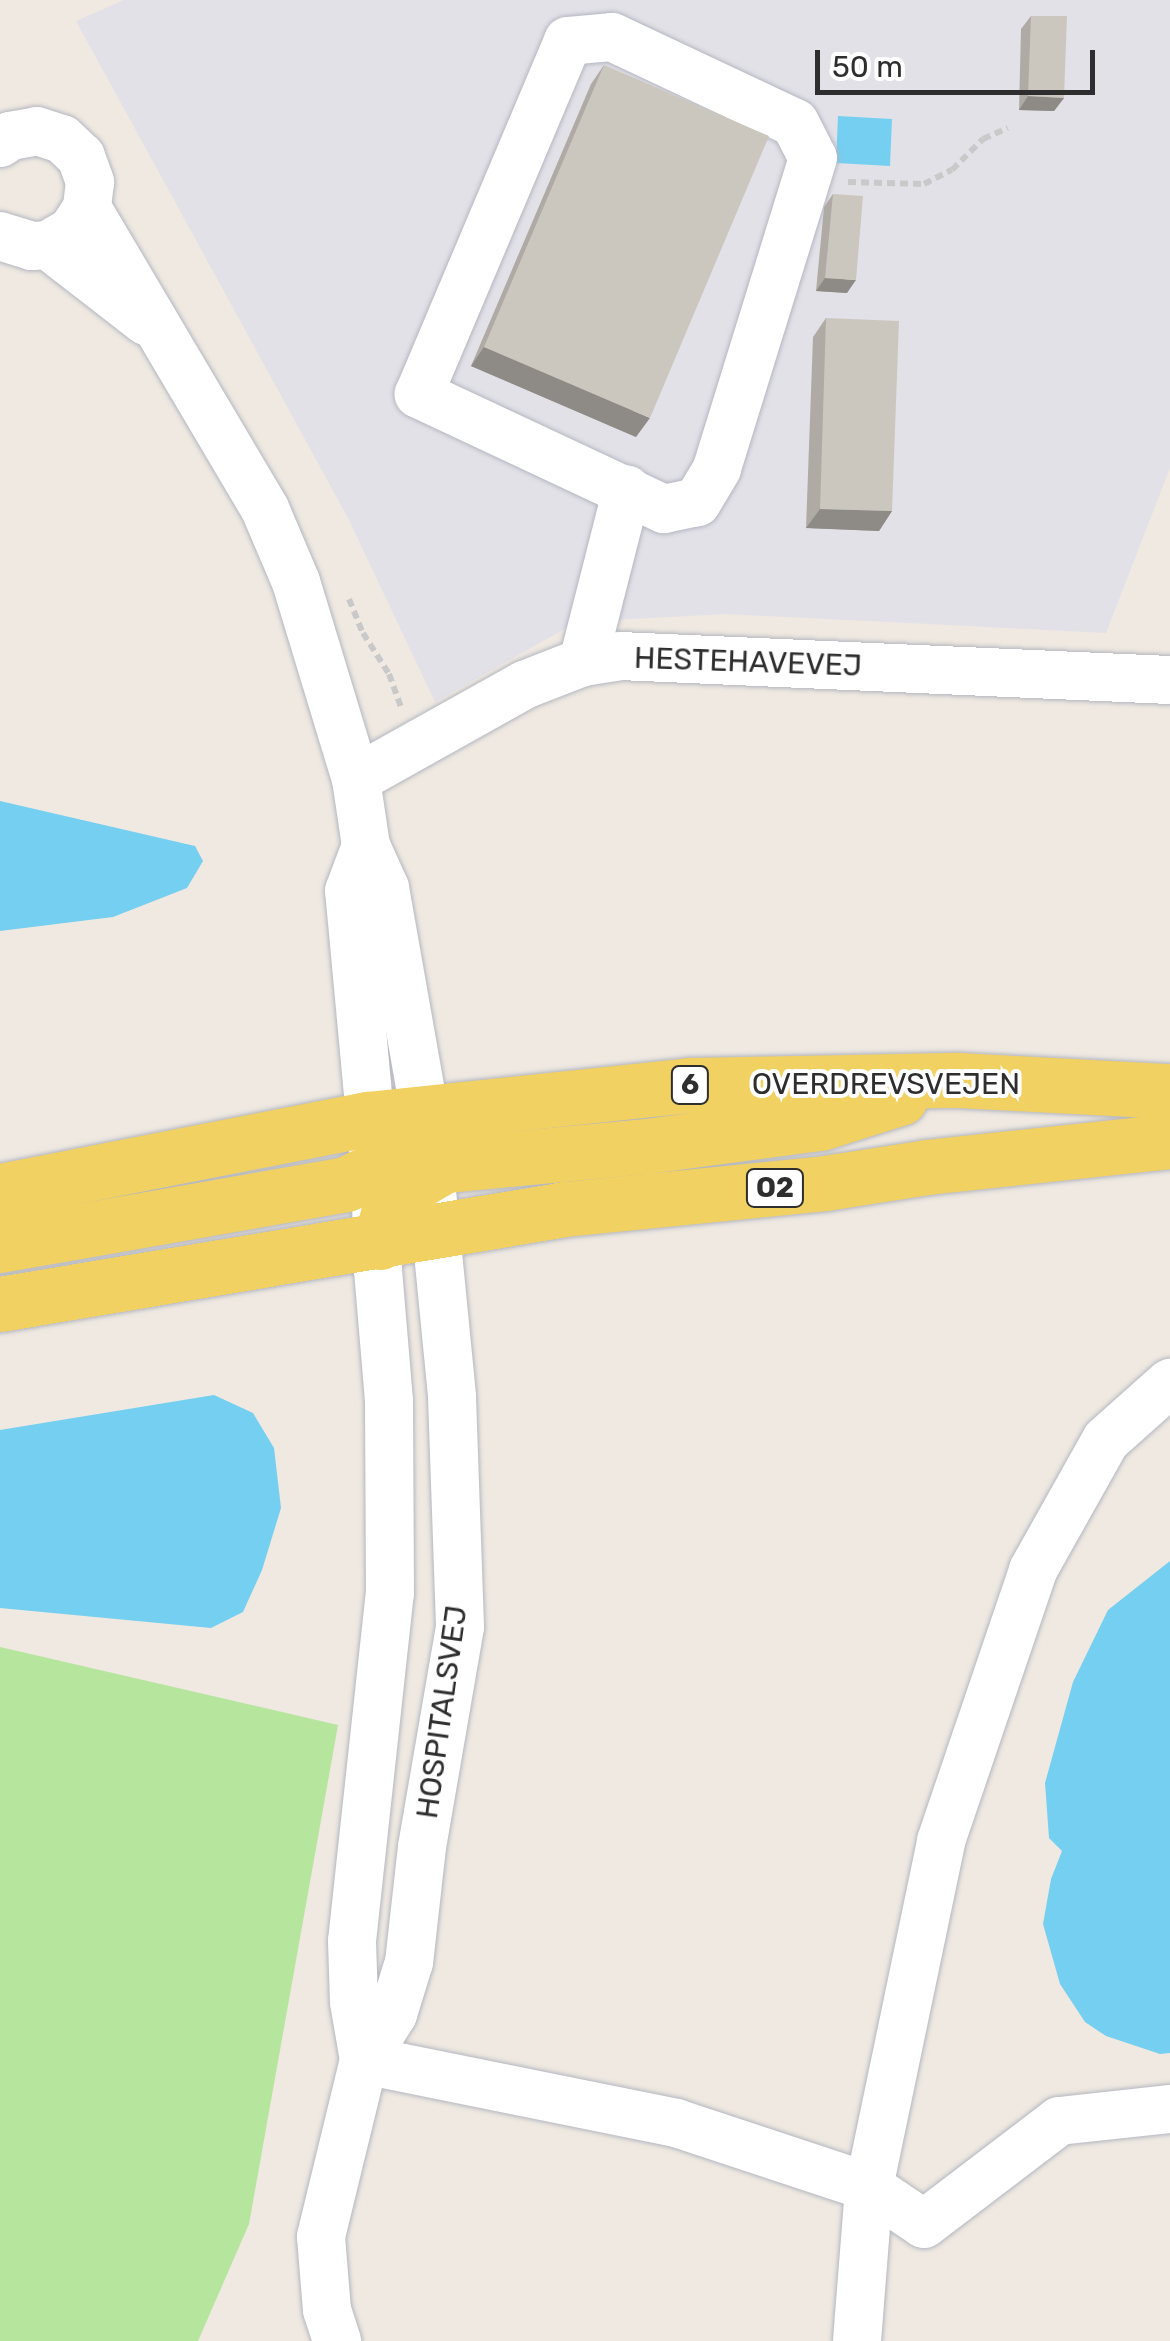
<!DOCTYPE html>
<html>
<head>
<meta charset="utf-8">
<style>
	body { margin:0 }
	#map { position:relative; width:1170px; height:2341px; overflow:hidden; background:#efe9e1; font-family:Rubik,sans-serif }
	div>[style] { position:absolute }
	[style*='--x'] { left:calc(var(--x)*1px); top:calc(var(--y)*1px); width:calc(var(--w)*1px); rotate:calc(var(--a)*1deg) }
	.industrial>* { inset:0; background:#e3e1e8 }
	.green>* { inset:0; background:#b6e59e }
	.water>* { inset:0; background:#75cff0 }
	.path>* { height:6px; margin-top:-3px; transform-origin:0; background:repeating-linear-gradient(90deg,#c9c9c9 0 8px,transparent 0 13px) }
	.roads { filter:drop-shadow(0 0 2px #b4b7c1) drop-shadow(0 0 2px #b4b7c1) }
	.minor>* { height:48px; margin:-24px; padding:0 24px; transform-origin:24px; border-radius:24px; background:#fff }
	.major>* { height:55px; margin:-27.5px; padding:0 27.5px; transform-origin:27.5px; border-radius:27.5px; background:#f2d163 }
	.wall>* { inset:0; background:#afaba4 }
	.shaded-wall>* { inset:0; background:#8e8b86 }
	.building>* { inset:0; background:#cbc7bf }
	span { translate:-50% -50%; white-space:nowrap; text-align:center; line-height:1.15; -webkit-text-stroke:8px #fff; paint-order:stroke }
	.shield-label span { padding:2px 8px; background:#fff; border:2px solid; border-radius:8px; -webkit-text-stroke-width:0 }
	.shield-label { font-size:28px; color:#2e2e2e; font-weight:700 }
	.street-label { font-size:30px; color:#2e2e2e }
	.scale { position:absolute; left:815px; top:50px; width:280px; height:45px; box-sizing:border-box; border:5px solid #2e2e2e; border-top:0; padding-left:12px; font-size:30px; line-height:35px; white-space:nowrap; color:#2e2e2e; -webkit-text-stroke:8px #fff; paint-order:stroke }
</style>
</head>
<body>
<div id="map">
	<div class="industrial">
		<div style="clip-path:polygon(124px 0,1170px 0,1170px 468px,1106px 633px,725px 614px,577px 622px,435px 702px,348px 518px,76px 21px)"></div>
	</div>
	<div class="green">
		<div style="clip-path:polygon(0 1647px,338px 1725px,249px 2224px,198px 2341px,0 2341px)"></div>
	</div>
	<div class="water">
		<div style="clip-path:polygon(838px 116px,892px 119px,890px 166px,836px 163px)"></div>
		<div style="clip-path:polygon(0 801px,195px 846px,203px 861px,187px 888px,113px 917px,0 931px)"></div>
		<div style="clip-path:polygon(214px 1395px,253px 1413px,274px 1448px,281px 1508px,262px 1570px,243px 1612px,211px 1628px,0 1608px,0 1430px)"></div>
		<div style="clip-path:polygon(1170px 1561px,1170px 2053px,1160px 2054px,1106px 2036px,1085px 2022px,1060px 1984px,1043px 1924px,1051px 1879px,1062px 1851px,1049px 1838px,1045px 1783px,1073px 1682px,1108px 1610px)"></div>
	</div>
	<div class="path">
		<div style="--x:848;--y:182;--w:76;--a:1.5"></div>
		<div style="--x:924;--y:184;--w:31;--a:-27"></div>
		<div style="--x:952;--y:170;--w:44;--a:-45"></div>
		<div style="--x:983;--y:139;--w:27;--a:-24"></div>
		<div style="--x:349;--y:599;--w:37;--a:68"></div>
		<div style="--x:363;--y:633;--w:49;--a:57.6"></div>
		<div style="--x:389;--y:674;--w:37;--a:70"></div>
	</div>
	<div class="roads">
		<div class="minor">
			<div style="--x:612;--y:37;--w:202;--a:25.2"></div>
			<div style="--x:795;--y:123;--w:39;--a:63"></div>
			<div style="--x:813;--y:158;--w:325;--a:107.2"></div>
			<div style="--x:717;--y:469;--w:39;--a:121"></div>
			<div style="--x:697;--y:502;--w:34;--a:168"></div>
			<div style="--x:664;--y:509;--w:271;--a:-154.9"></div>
			<div style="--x:419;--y:394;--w:383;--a:-67.1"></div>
			<div style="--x:568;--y:41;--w:44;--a:-5.2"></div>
			<div style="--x:0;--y:143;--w:12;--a:-35"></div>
			<div style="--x:10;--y:136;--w:27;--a:-10"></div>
			<div style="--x:37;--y:131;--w:26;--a:18"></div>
			<div style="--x:62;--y:139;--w:26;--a:43"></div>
			<div style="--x:81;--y:157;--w:27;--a:70"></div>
			<div style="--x:90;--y:182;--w:26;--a:97"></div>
			<div style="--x:87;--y:208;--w:27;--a:123"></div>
			<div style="--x:72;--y:231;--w:28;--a:150"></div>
			<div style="--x:48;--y:245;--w:16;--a:176"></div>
			<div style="--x:32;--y:246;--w:34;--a:-163"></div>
			<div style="--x:87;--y:208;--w:350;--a:59.4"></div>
			<div style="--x:265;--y:509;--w:79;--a:67"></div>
			<div style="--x:296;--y:582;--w:206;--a:73.1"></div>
			<div style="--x:356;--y:779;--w:68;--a:81.5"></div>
			<div style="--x:366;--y:846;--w:46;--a:65.7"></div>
			<div style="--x:385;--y:888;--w:225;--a:80"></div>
			<div style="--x:424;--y:1110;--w:288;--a:84.4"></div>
			<div style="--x:452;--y:1397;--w:230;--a:88"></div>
			<div style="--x:460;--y:1627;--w:223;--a:99.8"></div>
			<div style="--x:422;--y:1847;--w:116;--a:96.4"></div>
			<div style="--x:409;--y:1962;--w:54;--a:107.1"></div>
			<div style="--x:393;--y:2014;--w:54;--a:122.2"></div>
			<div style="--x:364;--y:2060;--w:182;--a:103.7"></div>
			<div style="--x:321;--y:2237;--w:73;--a:85.3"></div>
			<div style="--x:327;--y:2310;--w:33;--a:72"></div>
			<div style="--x:48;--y:245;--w:124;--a:37.8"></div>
			<div style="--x:583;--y:662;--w:178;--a:-75.7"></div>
			<div style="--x:356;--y:779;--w:193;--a:-29.2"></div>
			<div style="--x:524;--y:685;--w:63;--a:-21.3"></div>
			<div style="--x:583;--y:662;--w:37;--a:-9"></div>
			<div style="--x:620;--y:656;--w:551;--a:2.5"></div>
			<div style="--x:364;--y:2060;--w:59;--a:-99.8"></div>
			<div style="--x:354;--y:2002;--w:61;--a:-91.9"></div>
			<div style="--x:352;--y:1941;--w:349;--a:-83.8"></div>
			<div style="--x:390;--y:1594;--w:193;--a:-90.3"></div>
			<div style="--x:389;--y:1401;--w:131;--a:-94.8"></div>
			<div style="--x:378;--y:1270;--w:100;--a:-91.7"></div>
			<div style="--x:375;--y:1170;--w:280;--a:-95.3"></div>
			<div style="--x:349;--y:891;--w:48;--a:-69.3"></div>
			<div style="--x:364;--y:2060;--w:318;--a:11.4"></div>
			<div style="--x:676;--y:2123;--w:203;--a:18.3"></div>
			<div style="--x:869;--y:2187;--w:66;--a:33.9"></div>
			<div style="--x:924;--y:2224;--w:170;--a:-37.3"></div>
			<div style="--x:1059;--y:2121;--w:112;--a:-6.2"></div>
			<div style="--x:857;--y:2341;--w:154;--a:-85.5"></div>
			<div style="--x:869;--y:2187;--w:353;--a:-78.2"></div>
			<div style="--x:941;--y:1841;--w:286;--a:-71.2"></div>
			<div style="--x:1033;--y:1570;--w:149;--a:-60.7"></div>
			<div style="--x:1106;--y:1440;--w:86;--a:-41.7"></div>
		</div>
		<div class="major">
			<div style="--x:0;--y:1191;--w:374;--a:-11.1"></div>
			<div style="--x:367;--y:1119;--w:323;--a:-6"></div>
			<div style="--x:688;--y:1085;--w:270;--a:-1.1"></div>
			<div style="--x:958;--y:1080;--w:212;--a:3"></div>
			<div style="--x:380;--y:1242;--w:29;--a:-74"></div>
			<div style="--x:388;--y:1214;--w:35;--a:-53"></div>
			<div style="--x:409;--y:1186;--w:42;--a:-30.3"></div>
			<div style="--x:445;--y:1165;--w:203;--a:-5.4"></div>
			<div style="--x:647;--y:1146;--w:175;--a:-7.6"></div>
			<div style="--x:820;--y:1123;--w:84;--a:-17.4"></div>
			<div style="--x:0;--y:1245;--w:351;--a:-10"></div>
			<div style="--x:346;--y:1184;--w:32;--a:-26"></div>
			<div style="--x:375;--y:1170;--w:68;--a:-49.8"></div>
			<div style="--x:0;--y:1304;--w:573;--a:-9.54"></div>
			<div style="--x:565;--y:1209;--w:261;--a:-5.7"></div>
			<div style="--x:825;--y:1183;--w:103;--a:-8.9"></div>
			<div style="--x:927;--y:1167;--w:244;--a:-6.1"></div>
		</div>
	</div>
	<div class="wall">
		<div style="clip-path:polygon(1031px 16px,1064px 98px,1054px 111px,1019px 110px,1021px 29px)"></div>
		<div style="clip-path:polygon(604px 65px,636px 437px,471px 366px,591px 84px)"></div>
		<div style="clip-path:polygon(833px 194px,847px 293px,816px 291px,824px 207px)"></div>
		<div style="clip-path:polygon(826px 318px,892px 511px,879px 531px,806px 528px,813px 337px)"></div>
	</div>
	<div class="shaded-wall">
		<div style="clip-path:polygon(1028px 96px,1064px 98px,1054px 111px,1019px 110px)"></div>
		<div style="clip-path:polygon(825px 278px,856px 280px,847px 293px,816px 291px)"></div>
		<div style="clip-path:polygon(484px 347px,650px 418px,636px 437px,471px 366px)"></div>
		<div style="clip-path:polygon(820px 509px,892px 511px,879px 531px,806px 528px)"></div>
	</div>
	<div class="building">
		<div style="clip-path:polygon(1031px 16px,1067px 16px,1064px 98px,1028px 96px)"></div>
		<div style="clip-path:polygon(604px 65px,769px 136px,650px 418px,484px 347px)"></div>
		<div style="clip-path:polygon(833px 194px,863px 196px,856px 280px,825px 278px)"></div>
		<div style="clip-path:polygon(826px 318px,899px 321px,892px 511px,820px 509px)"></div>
	</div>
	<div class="shield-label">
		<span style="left:690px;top:1085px">6</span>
		<span style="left:775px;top:1188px">O2</span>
	</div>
	<div class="street-label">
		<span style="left:748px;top:662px;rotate:2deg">HESTEHAVEVEJ</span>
		<span style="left:886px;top:1084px">OVERDREVSVEJEN</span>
		<span style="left:442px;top:1712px;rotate:-82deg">HOSPITALSVEJ</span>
	</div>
	<div class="scale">50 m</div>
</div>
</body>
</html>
